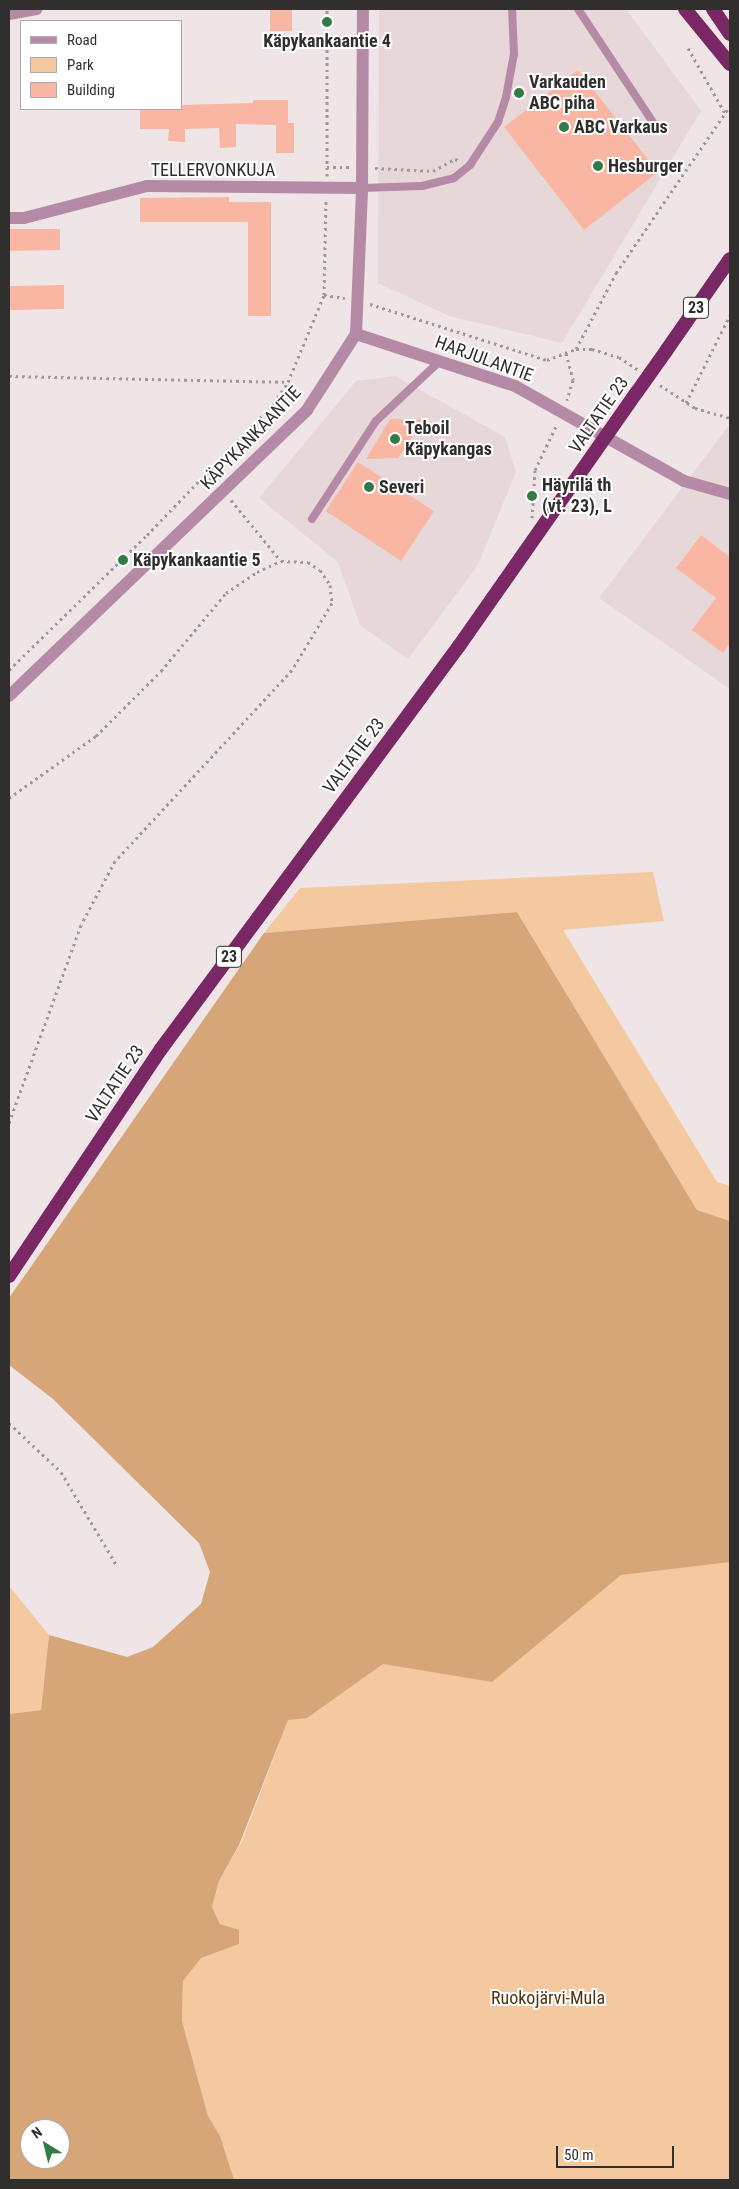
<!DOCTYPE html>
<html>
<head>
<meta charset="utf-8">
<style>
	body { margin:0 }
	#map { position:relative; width:739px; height:2189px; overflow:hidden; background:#efe5e6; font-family:"Roboto Condensed",sans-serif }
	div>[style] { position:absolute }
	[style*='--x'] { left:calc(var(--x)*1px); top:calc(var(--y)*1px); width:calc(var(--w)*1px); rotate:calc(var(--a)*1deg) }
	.built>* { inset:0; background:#e8d7d9 }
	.green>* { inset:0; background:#f5c9a0 }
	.forest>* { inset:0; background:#d6a678 }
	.building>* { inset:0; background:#f9b6a3 }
	.path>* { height:3px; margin-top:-1.5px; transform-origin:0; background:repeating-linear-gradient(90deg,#9f9898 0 2.5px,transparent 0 6.5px) }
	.service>* { height:8px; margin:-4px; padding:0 4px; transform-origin:4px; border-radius:4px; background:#b58aa7 }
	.minor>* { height:12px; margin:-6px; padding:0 6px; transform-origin:6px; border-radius:6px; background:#b58aa7 }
	.tertiary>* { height:12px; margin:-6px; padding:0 6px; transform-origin:6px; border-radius:6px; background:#b58aa7 }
	.trunk>* { height:14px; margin:-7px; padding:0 7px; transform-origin:7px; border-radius:7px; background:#7a2865 }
	.trunk-bridge>* { height:14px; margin:-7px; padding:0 7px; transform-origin:7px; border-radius:7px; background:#7a2865 }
	.dots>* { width:14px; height:14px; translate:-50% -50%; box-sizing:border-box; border:2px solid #fff; border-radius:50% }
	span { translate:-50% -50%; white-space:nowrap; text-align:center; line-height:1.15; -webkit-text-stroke:4px #fff; paint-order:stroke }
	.shield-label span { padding:1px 4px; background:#fff; border:1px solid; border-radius:4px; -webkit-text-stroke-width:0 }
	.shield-label { font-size:16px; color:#312e2e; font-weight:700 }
	.poi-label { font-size:18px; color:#312e2e; font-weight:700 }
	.left { translate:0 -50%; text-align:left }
	.street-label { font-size:18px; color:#312e2e }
	.park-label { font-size:18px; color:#54330f }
	.frame { position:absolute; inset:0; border:10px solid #312e2e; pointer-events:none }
	.legend { position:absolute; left:20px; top:20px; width:162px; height:90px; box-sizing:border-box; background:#fff; border:1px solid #adabab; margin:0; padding:6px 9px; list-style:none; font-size:15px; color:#312e2e }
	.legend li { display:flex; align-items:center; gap:10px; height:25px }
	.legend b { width:25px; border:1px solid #adabab }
	.north { position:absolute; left:20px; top:2119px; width:50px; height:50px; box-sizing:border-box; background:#fff; border:1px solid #adabab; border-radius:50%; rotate:324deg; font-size:14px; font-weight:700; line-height:20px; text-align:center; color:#312e2e }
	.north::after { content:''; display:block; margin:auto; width:18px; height:22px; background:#327a46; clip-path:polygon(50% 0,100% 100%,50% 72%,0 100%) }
	.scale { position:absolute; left:556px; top:2146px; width:118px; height:22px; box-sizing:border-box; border:2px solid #312e2e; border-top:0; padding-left:6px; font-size:15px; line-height:18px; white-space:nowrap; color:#312e2e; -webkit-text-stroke:4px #fff; paint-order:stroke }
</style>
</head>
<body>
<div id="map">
	<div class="built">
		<div style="clip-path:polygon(379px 9px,626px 9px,701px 111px,562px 343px,449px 316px,378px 283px)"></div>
		<div style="clip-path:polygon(395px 376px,505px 437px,516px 472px,478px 565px,408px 659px,360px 625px,338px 562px,259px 498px,356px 381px)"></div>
		<div style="clip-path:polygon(730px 424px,730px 689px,599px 598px)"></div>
	</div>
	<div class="green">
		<div style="clip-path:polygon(653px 872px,664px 921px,563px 930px,717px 1182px,730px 1186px,730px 1221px,697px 1210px,517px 912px,264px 933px,300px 888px)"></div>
		<div style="clip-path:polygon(464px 1532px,730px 1533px,730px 2180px,205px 2180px,220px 2136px,208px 2116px,182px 2021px,183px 1981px,220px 1924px,212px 1907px,219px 1881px,242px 1841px,279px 1744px,247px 1722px)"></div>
		<div style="clip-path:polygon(9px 1586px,49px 1635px,41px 1710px,9px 1714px)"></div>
	</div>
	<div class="forest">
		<div style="clip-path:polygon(evenodd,517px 912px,697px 1210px,730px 1221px,730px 1562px,621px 1575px,492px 1682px,383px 1664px,307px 1718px,288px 1720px,239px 1845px,219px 1881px,212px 1907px,220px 1924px,239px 1930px,239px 1944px,201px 1958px,183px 1981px,182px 2021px,208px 2116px,220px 2136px,234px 2180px,9px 2180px,9px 1714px,41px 1710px,49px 1635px,127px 1657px,153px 1647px,201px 1604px,210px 1572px,199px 1543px,53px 1399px,9px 1365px,9px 1298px,264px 933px,517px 912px,30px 2129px,60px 2129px,60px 2159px,30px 2159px,30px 2129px)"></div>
	</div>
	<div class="building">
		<div style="clip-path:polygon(270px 9px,292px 9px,292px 31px,270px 31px)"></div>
		<div style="clip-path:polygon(578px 70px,658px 172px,584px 230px,504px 127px)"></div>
		<div style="clip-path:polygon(253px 100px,288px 100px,288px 123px,294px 123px,294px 153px,276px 153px,276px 125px,236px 124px,236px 147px,220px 148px,219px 128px,185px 129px,185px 142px,168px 141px,169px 129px,140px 129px,140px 109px,181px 109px,181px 105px,253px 103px)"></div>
		<div style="clip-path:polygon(229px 197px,229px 202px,271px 202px,271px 316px,248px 316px,248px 222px,140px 222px,140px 198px)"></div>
		<div style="clip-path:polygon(9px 229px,60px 229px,60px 250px,9px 251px)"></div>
		<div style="clip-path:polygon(64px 285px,64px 309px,9px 310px,9px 286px)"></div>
		<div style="clip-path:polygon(390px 419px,425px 419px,398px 458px,366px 459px)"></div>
		<div style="clip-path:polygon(358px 462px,434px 511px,401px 561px,326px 511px)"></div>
		<div style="clip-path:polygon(701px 535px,730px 557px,730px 643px,723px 653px,692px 630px,716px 598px,676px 568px)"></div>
	</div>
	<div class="path">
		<div style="--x:688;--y:48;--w:75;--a:60.4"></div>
		<div style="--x:327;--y:167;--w:22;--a:0"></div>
		<div style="--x:375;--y:168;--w:58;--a:3"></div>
		<div style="--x:433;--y:171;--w:25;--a:-29"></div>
		<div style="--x:455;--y:159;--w:5;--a:22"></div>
		<div style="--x:327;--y:176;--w:167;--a:-90"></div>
		<div style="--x:324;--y:295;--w:21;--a:8"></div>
		<div style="--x:370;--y:304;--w:186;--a:17.6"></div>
		<div style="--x:547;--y:360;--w:31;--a:-21"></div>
		<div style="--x:576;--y:349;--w:16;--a:0"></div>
		<div style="--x:592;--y:349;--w:28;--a:17"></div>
		<div style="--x:619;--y:357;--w:23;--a:34"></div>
		<div style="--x:576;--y:349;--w:86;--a:-62.2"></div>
		<div style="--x:616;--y:273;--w:202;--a:-55.7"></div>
		<div style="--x:566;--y:353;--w:28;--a:75"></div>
		<div style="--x:573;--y:380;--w:21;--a:107"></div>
		<div style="--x:9;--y:376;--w:279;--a:1.2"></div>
		<div style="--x:660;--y:385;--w:42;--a:33.3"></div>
		<div style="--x:695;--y:408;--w:36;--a:16"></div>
		<div style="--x:686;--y:403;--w:98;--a:-63.4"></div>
		<div style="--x:205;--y:473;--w:11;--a:45"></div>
		<div style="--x:231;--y:500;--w:79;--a:50.7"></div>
		<div style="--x:532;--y:518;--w:48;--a:-86.4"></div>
		<div style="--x:535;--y:470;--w:51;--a:-64.4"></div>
		<div style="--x:9;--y:670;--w:193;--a:-44.4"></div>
		<div style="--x:147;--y:535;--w:183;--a:-46.1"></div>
		<div style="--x:274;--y:403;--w:25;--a:-56"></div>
		<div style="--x:288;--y:382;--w:94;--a:-67.5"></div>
		<div style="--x:324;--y:295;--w:95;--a:-88.8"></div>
		<div style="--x:9;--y:798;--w:107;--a:-35.5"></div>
		<div style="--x:96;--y:736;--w:92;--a:-45"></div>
		<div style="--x:161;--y:671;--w:102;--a:-50.2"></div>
		<div style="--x:226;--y:593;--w:37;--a:-34"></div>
		<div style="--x:257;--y:572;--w:26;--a:-25"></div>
		<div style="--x:281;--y:561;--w:27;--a:2"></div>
		<div style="--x:308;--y:562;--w:14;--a:34"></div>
		<div style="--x:320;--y:570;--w:18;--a:56"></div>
		<div style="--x:330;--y:585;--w:18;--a:84"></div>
		<div style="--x:332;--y:603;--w:78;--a:120.8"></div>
		<div style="--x:292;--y:670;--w:260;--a:132.8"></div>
		<div style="--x:115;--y:861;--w:72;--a:118"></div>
		<div style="--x:81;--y:925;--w:211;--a:110"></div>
		<div style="--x:9;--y:1423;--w:71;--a:43.3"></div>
		<div style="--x:61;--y:1472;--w:109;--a:59.2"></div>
	</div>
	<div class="service">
		<div style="--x:578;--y:9;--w:138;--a:56.5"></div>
		<div style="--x:362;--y:188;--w:60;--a:-1.9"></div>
		<div style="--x:422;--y:186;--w:33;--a:-14"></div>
		<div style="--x:454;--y:178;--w:21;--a:-39"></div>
		<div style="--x:470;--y:165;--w:51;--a:-56.9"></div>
		<div style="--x:498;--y:122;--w:26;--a:-72"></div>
		<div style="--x:506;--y:97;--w:44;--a:-79.5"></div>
		<div style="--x:514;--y:54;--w:45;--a:-92.5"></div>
		<div style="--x:312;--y:519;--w:117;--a:-56.9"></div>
		<div style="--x:376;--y:421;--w:88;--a:-43.2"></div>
	</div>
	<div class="minor">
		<div style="--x:9;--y:14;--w:28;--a:-10"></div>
		<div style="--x:9;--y:218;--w:15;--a:0"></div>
		<div style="--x:24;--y:218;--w:127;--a:-14.6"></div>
		<div style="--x:147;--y:186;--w:215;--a:0.5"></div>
	</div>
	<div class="tertiary">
		<div style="--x:356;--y:334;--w:167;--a:18.1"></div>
		<div style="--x:515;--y:386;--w:194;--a:29.3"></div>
		<div style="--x:684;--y:481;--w:48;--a:15.8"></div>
		<div style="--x:9;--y:696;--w:413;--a:-43.8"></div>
		<div style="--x:307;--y:410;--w:90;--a:-57.2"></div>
		<div style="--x:356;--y:334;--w:146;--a:-87.6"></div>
		<div style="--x:362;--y:188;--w:179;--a:-89.7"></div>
	</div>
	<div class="trunk">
		<div style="--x:685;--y:9;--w:71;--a:50.7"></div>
		<div style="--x:713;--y:9;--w:30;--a:56"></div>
		<div style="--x:666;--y:351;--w:112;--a:-55.2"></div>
		<div style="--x:9;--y:1276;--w:273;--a:-56.2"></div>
		<div style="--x:161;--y:1049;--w:501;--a:-53.52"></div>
		<div style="--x:459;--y:646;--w:310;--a:-55"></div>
	</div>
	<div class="trunk-bridge">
		<div style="--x:637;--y:392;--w:50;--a:-54.7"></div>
	</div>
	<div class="dots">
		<div style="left:327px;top:22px;background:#327a46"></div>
		<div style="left:519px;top:93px;background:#327a46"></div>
		<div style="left:564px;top:127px;background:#327a46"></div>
		<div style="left:598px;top:166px;background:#327a46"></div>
		<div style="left:395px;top:439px;background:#327a46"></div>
		<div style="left:369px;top:487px;background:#327a46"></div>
		<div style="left:532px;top:496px;background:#327a46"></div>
		<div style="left:123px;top:560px;background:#327a46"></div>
	</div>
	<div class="shield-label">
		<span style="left:696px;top:308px">23</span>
		<span style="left:229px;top:957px">23</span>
	</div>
	<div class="poi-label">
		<span style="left:327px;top:41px">Käpykankaantie 4</span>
		<span class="left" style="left:529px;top:93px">Varkauden<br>ABC piha</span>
		<span class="left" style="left:574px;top:127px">ABC Varkaus</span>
		<span class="left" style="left:608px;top:166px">Hesburger</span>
		<span class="left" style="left:405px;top:439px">Teboil<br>Käpykangas</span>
		<span class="left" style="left:542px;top:496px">Häyrilä th<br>(vt. 23), L</span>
		<span class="left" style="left:379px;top:487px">Severi</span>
		<span class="left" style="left:133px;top:560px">Käpykankaantie 5</span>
	</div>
	<div class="street-label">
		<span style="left:213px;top:170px">TELLERVONKUJA</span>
		<span style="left:484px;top:359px;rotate:20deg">HARJULANTIE</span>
		<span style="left:599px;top:415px;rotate:-55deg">VALTATIE 23</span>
		<span style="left:251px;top:438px;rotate:-46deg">KÄPYKANKAANTIE</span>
		<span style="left:354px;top:756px;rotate:-53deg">VALTATIE 23</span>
		<span style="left:115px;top:1084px;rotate:-56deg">VALTATIE 23</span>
	</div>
	<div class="park-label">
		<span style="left:548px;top:1998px">Ruokojärvi-Mula</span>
	</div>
	<div class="frame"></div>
	<ul class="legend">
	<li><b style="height:6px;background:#b58aa7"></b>Road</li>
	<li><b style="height:14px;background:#f5c9a0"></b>Park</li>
	<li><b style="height:14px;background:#f9b6a3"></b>Building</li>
	</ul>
	<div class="north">N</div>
	<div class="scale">50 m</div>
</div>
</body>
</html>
